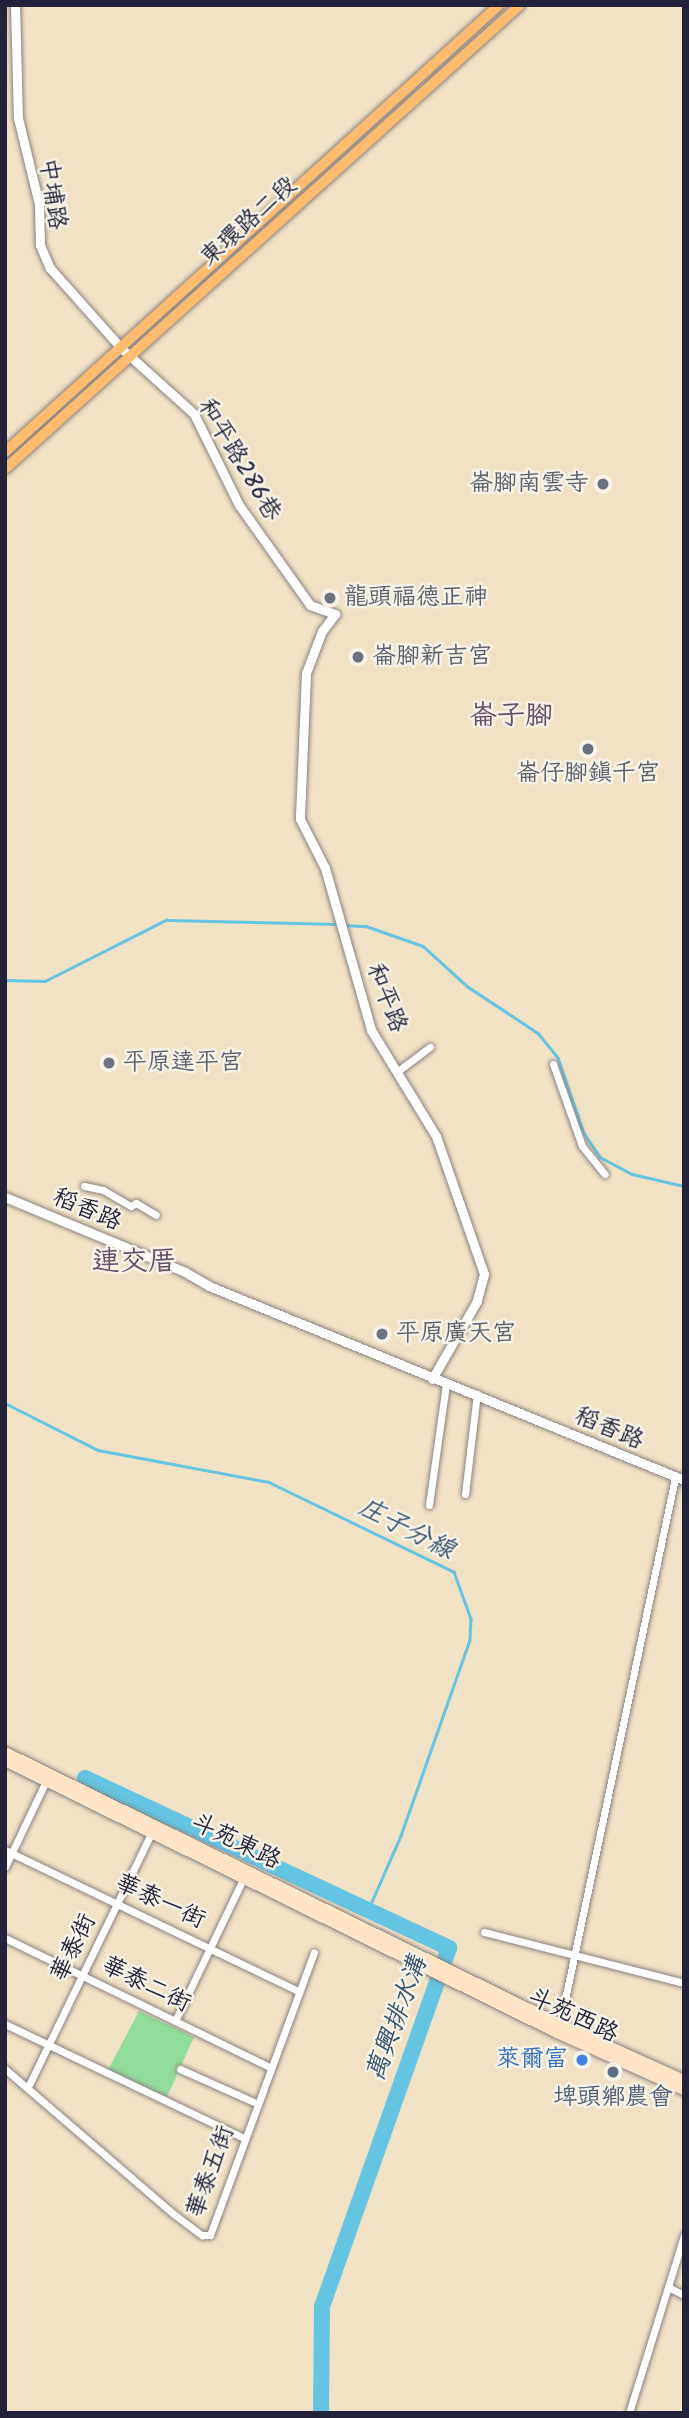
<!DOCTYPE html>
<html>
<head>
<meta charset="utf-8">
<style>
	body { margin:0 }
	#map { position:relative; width:689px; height:2418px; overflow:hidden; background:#f1e1c5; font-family:Kalam,"LXGW WenKai TC",sans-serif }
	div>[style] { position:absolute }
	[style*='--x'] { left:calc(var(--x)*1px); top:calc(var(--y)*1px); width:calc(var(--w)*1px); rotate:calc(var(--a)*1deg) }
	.green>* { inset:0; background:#92dd9a }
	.stream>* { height:2.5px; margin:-1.25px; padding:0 1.25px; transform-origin:1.25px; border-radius:1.25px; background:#64c4e2 }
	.river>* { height:16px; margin:-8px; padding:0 8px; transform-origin:8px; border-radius:8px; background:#64c4e2 }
	.roads { filter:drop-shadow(0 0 2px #8a8280) drop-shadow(0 0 2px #8a8280) }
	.minor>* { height:7px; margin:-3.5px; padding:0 3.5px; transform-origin:3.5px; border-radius:3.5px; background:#fff }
	.tertiary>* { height:9px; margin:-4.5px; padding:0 4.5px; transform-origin:4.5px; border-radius:4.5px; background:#fff }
	.secondary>* { height:10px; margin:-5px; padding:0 5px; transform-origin:5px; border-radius:5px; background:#ffe4c6 }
	.primary>* { height:10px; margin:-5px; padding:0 5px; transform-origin:5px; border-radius:5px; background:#febc71 }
	.dots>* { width:19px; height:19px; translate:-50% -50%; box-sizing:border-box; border:4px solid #f7f3e8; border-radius:50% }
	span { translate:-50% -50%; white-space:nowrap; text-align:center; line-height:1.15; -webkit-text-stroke:5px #f7f3e8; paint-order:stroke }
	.street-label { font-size:24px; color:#22223b }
	.worship-label { font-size:24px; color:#5b616d }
	.right { translate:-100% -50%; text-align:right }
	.left { translate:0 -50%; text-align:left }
	.shop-label { font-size:24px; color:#366cbe }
	.service-label { font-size:24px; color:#4e5e75 }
	.water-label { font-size:26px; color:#36536d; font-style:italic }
	.quarter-label { font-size:28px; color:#654e67 }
	.frame { position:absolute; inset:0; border:7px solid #22223b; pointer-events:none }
</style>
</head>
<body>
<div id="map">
	<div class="green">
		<div style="clip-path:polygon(139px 2011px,194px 2037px,167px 2097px,108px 2070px)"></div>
	</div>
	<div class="stream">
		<div style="--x:344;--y:925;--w:22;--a:3"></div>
		<div style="--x:366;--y:926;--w:60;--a:19.3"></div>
		<div style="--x:423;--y:946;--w:59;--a:42.3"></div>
		<div style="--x:467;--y:986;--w:85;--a:33.5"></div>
		<div style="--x:538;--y:1033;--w:32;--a:51"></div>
		<div style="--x:558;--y:1058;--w:79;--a:70.9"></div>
		<div style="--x:584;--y:1133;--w:29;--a:56"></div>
		<div style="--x:600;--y:1157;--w:36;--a:28"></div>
		<div style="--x:632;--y:1174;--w:53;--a:13"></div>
		<div style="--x:5;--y:980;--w:40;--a:1.4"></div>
		<div style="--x:45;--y:981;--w:136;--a:-26.8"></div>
		<div style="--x:166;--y:920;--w:171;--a:1.3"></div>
		<div style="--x:5;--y:1403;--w:104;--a:26.8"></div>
		<div style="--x:98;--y:1450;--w:174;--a:10.6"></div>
		<div style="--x:269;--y:1482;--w:206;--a:25.9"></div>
		<div style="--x:454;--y:1572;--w:50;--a:70.1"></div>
		<div style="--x:471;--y:1619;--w:21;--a:93"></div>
		<div style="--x:470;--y:1640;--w:208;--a:109.4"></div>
		<div style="--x:401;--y:1836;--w:82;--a:113.7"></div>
	</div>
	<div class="river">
		<div style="--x:85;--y:1778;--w:402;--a:25"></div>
		<div style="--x:449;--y:1948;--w:380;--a:109.5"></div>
		<div style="--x:322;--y:2306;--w:107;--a:90.5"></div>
	</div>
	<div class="roads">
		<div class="minor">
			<div style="--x:553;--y:1064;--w:87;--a:70.5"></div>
			<div style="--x:582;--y:1146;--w:36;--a:51"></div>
			<div style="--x:398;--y:1071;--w:40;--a:-37"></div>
			<div style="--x:84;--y:1186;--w:19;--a:12"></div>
			<div style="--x:103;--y:1190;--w:32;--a:30"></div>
			<div style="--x:131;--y:1206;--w:6;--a:-31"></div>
			<div style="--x:136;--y:1203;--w:23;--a:31"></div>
			<div style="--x:465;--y:1494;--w:101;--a:-83.2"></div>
			<div style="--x:429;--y:1505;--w:122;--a:-82"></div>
			<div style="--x:5;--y:1850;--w:325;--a:25.7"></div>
			<div style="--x:5;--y:1867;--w:98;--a:-64.5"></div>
			<div style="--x:484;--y:1932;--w:206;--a:14.3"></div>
			<div style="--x:5;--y:1938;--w:294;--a:26"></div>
			<div style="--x:175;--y:2021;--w:162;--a:-64.4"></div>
			<div style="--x:5;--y:2024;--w:265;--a:25.5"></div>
			<div style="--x:559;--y:2028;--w:562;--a:-78.09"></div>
			<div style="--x:5;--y:2069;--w:224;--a:40.7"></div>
			<div style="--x:175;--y:2215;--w:34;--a:37"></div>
			<div style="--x:202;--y:2235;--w:8;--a:0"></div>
			<div style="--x:210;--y:2235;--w:301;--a:-69.8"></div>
			<div style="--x:180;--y:2069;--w:83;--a:24.1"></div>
			<div style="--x:28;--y:2087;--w:286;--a:-64.1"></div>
			<div style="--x:668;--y:2287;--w:18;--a:27"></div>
			<div style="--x:629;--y:2413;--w:186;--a:-72.8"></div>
		</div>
		<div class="tertiary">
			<div style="--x:15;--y:5;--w:113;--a:88.5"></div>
			<div style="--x:18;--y:118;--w:89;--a:76.3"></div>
			<div style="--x:39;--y:204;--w:41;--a:88.6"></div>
			<div style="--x:40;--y:245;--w:25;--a:67"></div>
			<div style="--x:50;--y:268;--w:107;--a:48.4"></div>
			<div style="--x:121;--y:348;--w:98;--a:42.1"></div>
			<div style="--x:194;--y:414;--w:102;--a:63.7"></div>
			<div style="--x:239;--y:505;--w:123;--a:54.6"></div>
			<div style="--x:310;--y:605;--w:27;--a:20"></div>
			<div style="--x:335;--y:614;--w:21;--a:127"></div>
			<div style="--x:322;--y:631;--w:45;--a:110.9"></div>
			<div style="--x:306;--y:673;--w:146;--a:92.4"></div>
			<div style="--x:300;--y:819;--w:55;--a:63"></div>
			<div style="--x:325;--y:868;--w:168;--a:74.1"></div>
			<div style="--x:371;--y:1030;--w:124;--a:58.5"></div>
			<div style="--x:436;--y:1136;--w:146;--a:70.8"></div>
			<div style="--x:484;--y:1274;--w:28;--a:105"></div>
			<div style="--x:477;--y:1301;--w:90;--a:120"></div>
			<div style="--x:5;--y:1197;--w:195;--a:22.6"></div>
			<div style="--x:185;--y:1272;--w:28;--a:30"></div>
			<div style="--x:209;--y:1286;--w:513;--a:22.22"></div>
		</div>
		<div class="secondary">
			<div style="--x:5;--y:1752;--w:618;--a:26.11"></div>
			<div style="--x:560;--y:2024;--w:136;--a:24.3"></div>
			<div style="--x:5;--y:1761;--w:615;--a:26.23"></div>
			<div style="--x:557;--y:2033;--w:139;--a:24.2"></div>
		</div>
		<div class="primary">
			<div style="--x:5;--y:452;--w:666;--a:-42.14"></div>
			<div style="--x:5;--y:469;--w:693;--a:-42.02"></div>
		</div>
	</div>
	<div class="dots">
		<div style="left:603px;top:484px;background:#6b7280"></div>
		<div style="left:330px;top:598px;background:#6b7280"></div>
		<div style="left:358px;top:657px;background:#6b7280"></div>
		<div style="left:588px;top:749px;background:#6b7280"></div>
		<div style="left:109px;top:1063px;background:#6b7280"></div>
		<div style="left:382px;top:1334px;background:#6b7280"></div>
		<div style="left:582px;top:2060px;background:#3f7fe0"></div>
		<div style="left:613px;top:2072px;background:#5c6f8a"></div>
	</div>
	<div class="street-label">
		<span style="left:52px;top:194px;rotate:82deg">中埔路</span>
		<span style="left:249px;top:222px;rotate:-42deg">東環路二段</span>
		<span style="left:239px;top:460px;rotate:59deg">和平路286巷</span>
		<span style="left:386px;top:998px;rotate:69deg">和平路</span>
		<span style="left:87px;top:1210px;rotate:23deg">稻香路</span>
		<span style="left:609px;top:1429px;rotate:23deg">稻香路</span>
		<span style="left:236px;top:1842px;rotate:26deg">斗苑東路</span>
		<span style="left:160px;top:1902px;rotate:25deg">華泰一街</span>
		<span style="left:74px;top:1948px;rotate:-64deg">華泰街</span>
		<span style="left:146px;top:1985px;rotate:26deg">華泰二街</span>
		<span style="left:573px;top:2016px;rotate:25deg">斗苑西路</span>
		<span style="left:211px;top:2172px;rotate:-70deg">華泰五街</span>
	</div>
	<div class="worship-label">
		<span class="right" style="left:589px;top:484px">崙腳南雲寺</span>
		<span class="left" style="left:344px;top:598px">龍頭福德正神</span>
		<span class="left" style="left:372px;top:657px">崙腳新吉宮</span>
		<span style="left:588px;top:774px">崙仔腳鎮千宮</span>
		<span class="left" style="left:123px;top:1063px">平原達平宮</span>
		<span class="left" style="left:396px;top:1334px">平原廣天宮</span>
	</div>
	<div class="shop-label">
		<span class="right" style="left:568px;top:2060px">萊爾富</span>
	</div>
	<div class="service-label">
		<span style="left:613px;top:2098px">埤頭鄉農會</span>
	</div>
	<div class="water-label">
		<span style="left:406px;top:1530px;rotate:27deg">庄子分線</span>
		<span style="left:398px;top:2019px;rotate:-70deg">萬興排水溝</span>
	</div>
	<div class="quarter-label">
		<span style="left:511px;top:717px">崙子腳</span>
		<span style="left:134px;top:1263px">連交厝</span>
	</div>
	<div class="frame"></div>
</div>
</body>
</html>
